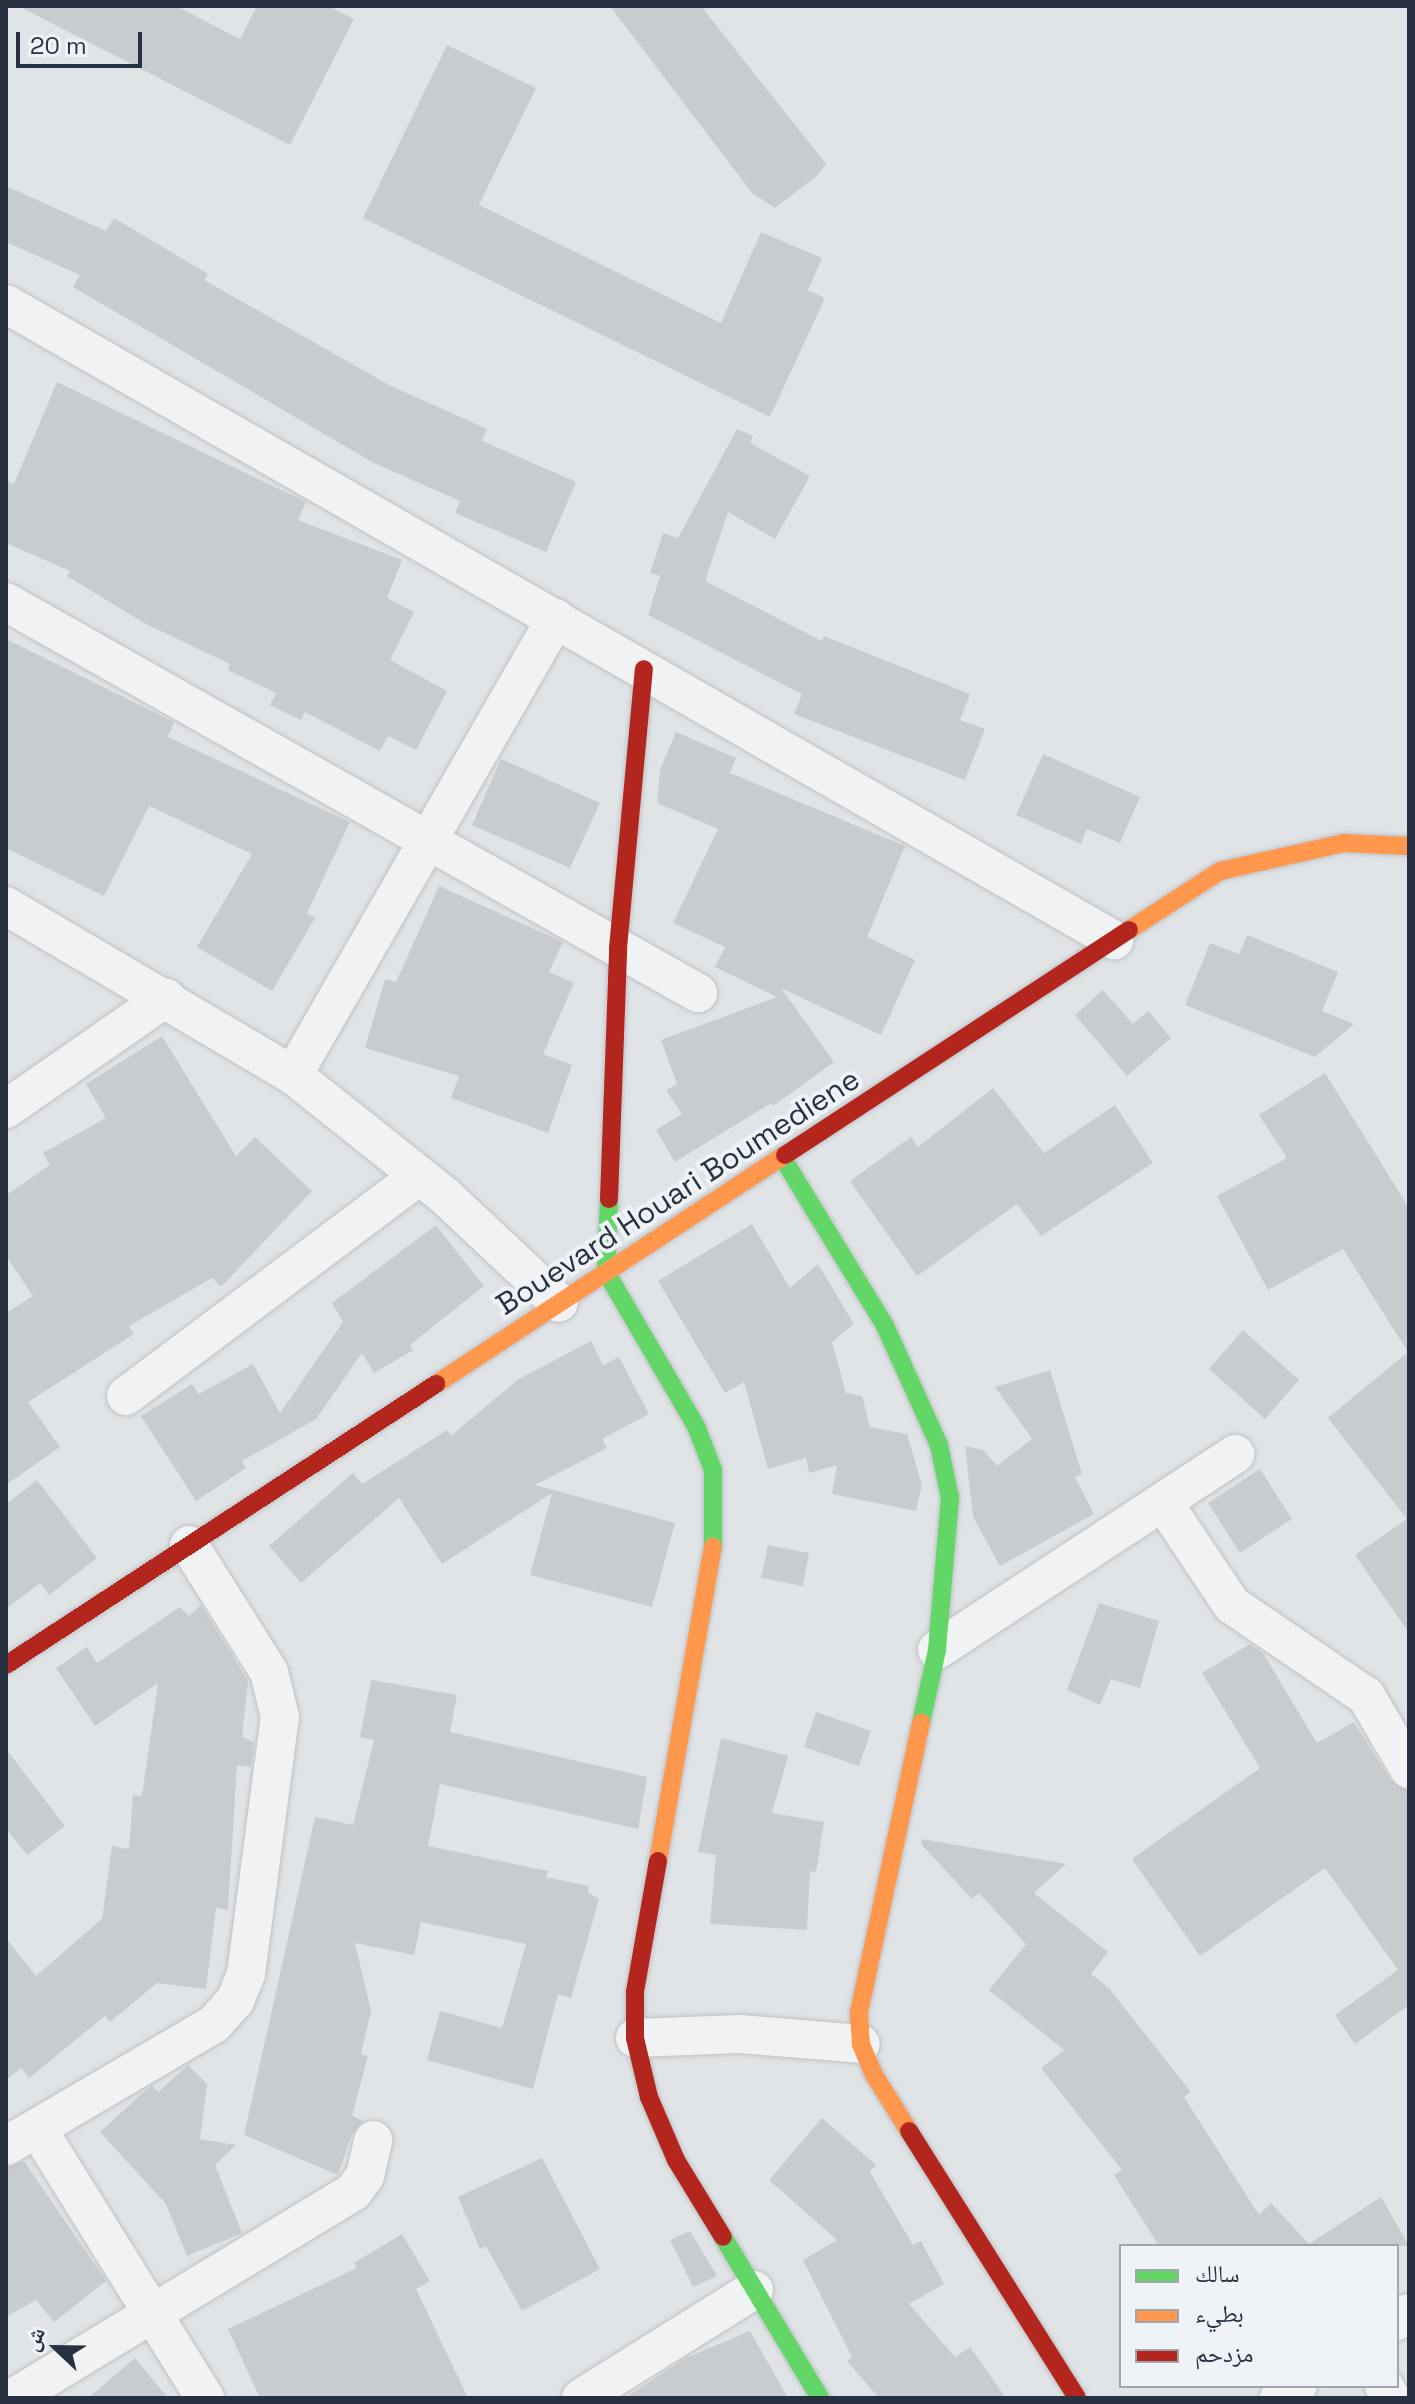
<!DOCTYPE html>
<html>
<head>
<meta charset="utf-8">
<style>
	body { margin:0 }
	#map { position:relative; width:1415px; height:2404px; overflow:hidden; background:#e1e4e7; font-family:"Space Grotesk","Noto Naskh Arabic",sans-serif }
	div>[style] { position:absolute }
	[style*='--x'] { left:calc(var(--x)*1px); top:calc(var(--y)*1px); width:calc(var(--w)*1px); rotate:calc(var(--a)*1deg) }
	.building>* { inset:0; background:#c9cccf }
	.roads { filter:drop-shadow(0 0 2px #bfc2c5) drop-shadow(0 0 2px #bfc2c5) }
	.street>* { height:38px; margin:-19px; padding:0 19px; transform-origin:19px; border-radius:19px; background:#f1f2f3 }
	.fast>* { height:18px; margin:-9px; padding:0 9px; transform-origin:9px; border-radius:9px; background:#63d668 }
	.slow>* { height:18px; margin:-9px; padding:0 9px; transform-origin:9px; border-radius:9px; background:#ff974d }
	.jam>* { height:18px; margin:-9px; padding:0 9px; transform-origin:9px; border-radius:9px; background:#b3261e }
	span { translate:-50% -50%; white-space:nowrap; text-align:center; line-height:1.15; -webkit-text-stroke:8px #eff2f6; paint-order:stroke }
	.street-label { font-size:30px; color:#273141 }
	.frame { position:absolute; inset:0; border:8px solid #273141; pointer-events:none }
	.legend { position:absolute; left:1119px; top:2244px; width:280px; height:144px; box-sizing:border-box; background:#eff2f6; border:2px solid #9fa5ae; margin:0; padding:10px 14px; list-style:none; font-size:24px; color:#273141 }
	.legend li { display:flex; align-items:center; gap:16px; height:40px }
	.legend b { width:40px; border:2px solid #9fa5ae }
	.north { position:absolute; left:16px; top:2308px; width:80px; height:80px; -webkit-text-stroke:6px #eff2f6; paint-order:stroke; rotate:292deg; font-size:22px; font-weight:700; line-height:32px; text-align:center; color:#273141 }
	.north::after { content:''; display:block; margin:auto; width:28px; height:36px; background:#273141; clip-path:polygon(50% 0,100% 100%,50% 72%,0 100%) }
	.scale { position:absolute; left:16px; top:32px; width:126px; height:36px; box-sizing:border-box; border:4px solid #273141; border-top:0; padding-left:10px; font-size:24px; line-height:28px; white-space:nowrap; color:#273141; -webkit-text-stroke:6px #eff2f6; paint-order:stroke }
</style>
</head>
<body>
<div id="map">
	<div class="building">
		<div style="clip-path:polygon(18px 6px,176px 6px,240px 39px,257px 6px,329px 6px,354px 19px,290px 145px)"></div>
		<div style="clip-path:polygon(610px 6px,701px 6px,826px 164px,818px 175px,775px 208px,752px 193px)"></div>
		<div style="clip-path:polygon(447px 45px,536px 88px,479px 205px,721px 323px,761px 232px,822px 258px,808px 290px,825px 298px,770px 417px,363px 218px)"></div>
		<div style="clip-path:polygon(6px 186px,106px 231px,114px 218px,208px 274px,204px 280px,391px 386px,487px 429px,482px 441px,576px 482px,546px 552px,455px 513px,460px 501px,372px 462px,73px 287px,80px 275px,6px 242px)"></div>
		<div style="clip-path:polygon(57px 382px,306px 502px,298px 520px,402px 560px,387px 598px,414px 612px,390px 660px,447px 691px,416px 750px,388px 736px,380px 751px,305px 712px,301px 720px,270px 705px,276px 693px,228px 670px,230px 664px,144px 623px,67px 576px,70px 571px,6px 543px,6px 481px,14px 484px)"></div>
		<div style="clip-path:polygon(737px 429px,753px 436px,750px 443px,810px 476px,775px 539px,728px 512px,705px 581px,822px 641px,824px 636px,970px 694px,960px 720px,985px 729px,965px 780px,794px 714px,802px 694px,648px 615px,660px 576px,650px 573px,663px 533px,678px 538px)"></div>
		<div style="clip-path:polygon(6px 639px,174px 722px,168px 737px,350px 822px,307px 913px,315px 918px,272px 991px,197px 947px,252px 854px,149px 806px,104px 896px,6px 848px)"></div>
		<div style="clip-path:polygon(676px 732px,736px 758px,730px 773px,905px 846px,867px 937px,915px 960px,881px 1035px,781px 988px,834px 1062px,773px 1106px,771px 1103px,675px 1162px,656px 1130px,682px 1114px,666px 1090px,677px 1084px,661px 1040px,777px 997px,715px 967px,725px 947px,673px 923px,718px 829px,657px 803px,660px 770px)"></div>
		<div style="clip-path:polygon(1043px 754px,1140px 797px,1120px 843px,1087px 829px,1081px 844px,1016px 815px)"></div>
		<div style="clip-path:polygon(501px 759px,600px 803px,570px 868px,472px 825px)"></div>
		<div style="clip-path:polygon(439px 886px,563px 942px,549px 972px,574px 983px,543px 1054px,572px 1065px,548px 1133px,451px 1098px,459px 1076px,365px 1048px,385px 979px,396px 982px)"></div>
		<div style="clip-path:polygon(1247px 935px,1338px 972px,1322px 1011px,1354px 1024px,1315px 1057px,1185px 1005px,1210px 943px,1239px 954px)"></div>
		<div style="clip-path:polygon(1103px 990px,1133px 1024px,1148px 1011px,1171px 1038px,1127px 1076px,1075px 1015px)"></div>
		<div style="clip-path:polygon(162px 1036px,236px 1156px,255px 1137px,312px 1191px,221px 1287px,212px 1278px,129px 1326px,134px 1334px,28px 1402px,60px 1447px,6px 1485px,6px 1313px,33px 1296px,6px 1256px,6px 1195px,50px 1165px,43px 1153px,106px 1118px,86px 1084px)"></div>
		<div style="clip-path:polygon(1325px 1073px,1409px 1208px,1409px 1633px,1355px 1555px,1407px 1519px,1328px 1418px,1408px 1352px,1343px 1249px,1268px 1290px,1217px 1196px,1287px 1158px,1259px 1115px)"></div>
		<div style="clip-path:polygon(993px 1088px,1044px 1153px,1115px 1105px,1153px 1163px,1041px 1236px,1017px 1204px,917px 1276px,850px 1181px,911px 1137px,918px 1147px)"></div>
		<div style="clip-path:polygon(752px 1224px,790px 1288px,818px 1264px,854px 1324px,832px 1342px,846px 1393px,862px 1396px,870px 1427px,907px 1434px,922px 1485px,916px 1511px,832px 1494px,837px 1465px,809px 1473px,806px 1458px,768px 1469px,744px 1382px,725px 1393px,658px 1281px)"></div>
		<div style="clip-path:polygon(436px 1225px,484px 1286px,410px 1345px,413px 1350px,374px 1373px,362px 1353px,316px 1419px,242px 1461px,246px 1468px,196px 1501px,141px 1416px,192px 1384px,199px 1394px,253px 1364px,280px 1413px,343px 1322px,332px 1303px)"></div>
		<div style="clip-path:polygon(1243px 1330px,1299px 1380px,1265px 1419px,1209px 1369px)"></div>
		<div style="clip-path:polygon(591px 1341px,603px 1365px,619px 1357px,649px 1414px,602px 1439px,607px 1448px,535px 1485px,675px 1523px,652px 1607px,530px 1575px,552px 1493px,442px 1564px,399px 1498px,301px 1583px,269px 1546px,353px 1473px,362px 1484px,447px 1430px,451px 1436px,517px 1380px)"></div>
		<div style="clip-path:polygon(1050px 1370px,1082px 1474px,1075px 1477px,1094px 1514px,1000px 1566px,973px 1517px,965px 1446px,983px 1450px,997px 1466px,1032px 1439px,995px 1387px)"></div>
		<div style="clip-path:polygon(1260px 1469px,1292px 1519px,1240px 1553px,1208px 1503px)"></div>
		<div style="clip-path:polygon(37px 1480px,97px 1558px,49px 1595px,40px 1583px,6px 1609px,6px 1504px)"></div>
		<div style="clip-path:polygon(768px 1545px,809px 1553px,803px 1586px,761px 1578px)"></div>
		<div style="clip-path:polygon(1099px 1603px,1159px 1621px,1140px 1688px,1111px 1679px,1100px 1705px,1067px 1690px)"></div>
		<div style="clip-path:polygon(201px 1605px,248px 1681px,242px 1737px,254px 1742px,251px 1767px,237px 1765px,228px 1910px,216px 1908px,206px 1989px,157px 1983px,110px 2022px,105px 2016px,29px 2078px,21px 2068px,6px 2080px,6px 1938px,36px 1976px,102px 1919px,112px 1846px,129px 1849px,133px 1795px,142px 1796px,158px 1683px,95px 1726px,56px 1668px,87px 1647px,97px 1663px,180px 1607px,189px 1616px)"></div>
		<div style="clip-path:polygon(1250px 1644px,1263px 1653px,1317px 1743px,1354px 1722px,1391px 1781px,1409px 1791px,1409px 2005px,1355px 2044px,1335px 2015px,1398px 1970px,1325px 1868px,1200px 1956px,1132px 1859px,1260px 1768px,1202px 1673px)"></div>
		<div style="clip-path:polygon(371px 1680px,457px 1695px,450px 1732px,647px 1777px,638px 1829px,440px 1784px,428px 1846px,548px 1871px,546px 1877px,589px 1886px,588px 1893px,599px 1899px,571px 1998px,558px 1994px,533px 2089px,427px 2060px,440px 2011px,502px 2028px,526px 1944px,421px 1922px,414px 1955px,355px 1943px,371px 2011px,361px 2054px,368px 2056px,352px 2116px,363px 2121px,352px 2134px,338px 2175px,244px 2135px,315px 1817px,353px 1825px,374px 1740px,360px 1737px)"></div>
		<div style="clip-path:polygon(816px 1712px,871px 1731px,859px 1766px,804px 1747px)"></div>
		<div style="clip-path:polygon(721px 1738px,788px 1756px,772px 1813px,824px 1822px,816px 1872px,810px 1871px,807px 1930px,710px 1924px,716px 1855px,698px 1852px)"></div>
		<div style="clip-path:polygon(6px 1749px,65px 1826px,27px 1855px,6px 1829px)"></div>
		<div style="clip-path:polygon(922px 1839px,1066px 1864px,1034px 1893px,1108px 1952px,1091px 1974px,1108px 1987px,1191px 2092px,1184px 2097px,1259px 2215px,1271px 2203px,1309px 2244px,1381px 2197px,1409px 2246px,1159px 2246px,1114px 2175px,1122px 2170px,1041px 2068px,1064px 2050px,989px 1990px,1026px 1944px,979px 1893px,972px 1899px,921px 1844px)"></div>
		<div style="clip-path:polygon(188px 2065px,207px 2084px,200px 2139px,236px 2145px,215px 2165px,242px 2233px,187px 2256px,166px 2204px,100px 2132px,147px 2089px,152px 2086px,158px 2092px)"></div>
		<div style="clip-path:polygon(822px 2118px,876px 2165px,870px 2172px,913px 2245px,921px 2241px,944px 2284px,909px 2304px,955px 2357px,970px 2347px,1006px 2398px,879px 2398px,847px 2361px,852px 2357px,803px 2260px,837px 2240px,769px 2180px)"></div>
		<div style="clip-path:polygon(542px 2158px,600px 2269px,522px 2311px,486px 2246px,480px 2249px,458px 2197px)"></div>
		<div style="clip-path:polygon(24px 2161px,106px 2281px,54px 2322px,36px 2300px,6px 2317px,6px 2168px)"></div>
		<div style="clip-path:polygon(690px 2231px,717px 2276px,693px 2287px,670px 2240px)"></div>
		<div style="clip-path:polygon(402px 2234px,430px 2281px,416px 2289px,468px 2398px,260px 2398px,228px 2329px,357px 2268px,354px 2263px)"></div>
		<div style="clip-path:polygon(750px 2331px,788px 2398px,625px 2398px,686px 2358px)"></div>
		<div style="clip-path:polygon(135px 2358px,168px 2398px,88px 2398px)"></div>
	</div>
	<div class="roads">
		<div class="street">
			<div style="--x:6;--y:304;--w:1278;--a:29.86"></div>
			<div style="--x:6;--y:602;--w:795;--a:29.47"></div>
			<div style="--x:6;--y:906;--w:333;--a:30.5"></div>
			<div style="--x:293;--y:1075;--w:194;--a:38.5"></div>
			<div style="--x:445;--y:1196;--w:156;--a:43.2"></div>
			<div style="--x:293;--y:1075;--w:527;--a:-60.08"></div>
			<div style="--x:6;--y:1109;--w:195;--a:-34.8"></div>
			<div style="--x:126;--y:1396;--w:366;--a:-36.9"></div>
			<div style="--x:1163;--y:1502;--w:124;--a:56.2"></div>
			<div style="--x:1232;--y:1605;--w:162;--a:34.2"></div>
			<div style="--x:1366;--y:1696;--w:85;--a:59.5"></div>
			<div style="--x:937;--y:1650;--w:357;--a:-33.3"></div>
			<div style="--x:635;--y:2038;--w:105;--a:-2.2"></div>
			<div style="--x:740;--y:2034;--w:121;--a:4.7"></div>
			<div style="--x:37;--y:2128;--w:318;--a:58.1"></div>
			<div style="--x:6;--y:2146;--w:241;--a:-30.4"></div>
			<div style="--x:214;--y:2024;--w:31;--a:-48"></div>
			<div style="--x:235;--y:2001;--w:29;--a:-68"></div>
			<div style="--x:246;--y:1974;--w:259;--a:-82.5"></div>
			<div style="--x:280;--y:1717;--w:46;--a:-103.7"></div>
			<div style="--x:269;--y:1672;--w:150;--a:-122.2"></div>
			<div style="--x:1397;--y:2321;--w:14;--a:-34"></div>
			<div style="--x:1384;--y:2386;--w:14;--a:60"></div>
			<div style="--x:13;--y:2398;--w:398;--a:-31.2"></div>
			<div style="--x:353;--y:2192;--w:20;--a:-53"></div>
			<div style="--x:365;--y:2176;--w:37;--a:-77"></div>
			<div style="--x:581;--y:2398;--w:204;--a:-32"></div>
			<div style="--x:1279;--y:2398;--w:22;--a:-32"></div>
		</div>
		<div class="fast">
			<div style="--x:782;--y:1157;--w:198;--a:58.6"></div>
			<div style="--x:885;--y:1326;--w:131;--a:65.6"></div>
			<div style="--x:939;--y:1445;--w:54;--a:78.3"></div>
			<div style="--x:950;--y:1498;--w:153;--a:94.9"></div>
			<div style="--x:937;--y:1650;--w:75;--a:102.4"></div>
			<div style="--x:609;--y:1199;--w:73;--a:92.4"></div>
			<div style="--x:606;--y:1272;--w:178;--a:59.7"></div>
			<div style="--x:696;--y:1426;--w:47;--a:68.9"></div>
			<div style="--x:713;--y:1470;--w:77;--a:90"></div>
			<div style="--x:723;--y:2237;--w:188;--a:58.9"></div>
		</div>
		<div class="slow">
			<div style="--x:1129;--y:930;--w:108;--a:-33"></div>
			<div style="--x:1220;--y:871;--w:127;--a:-12.7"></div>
			<div style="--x:1344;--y:843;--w:65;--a:2.6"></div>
			<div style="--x:436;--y:1384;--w:417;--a:-33.3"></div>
			<div style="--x:658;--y:1861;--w:319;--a:-80.1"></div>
			<div style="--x:909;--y:2131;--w:66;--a:-122"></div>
			<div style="--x:874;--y:2075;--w:34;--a:-113"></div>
			<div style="--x:861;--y:2044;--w:32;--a:-94"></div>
			<div style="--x:859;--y:2012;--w:296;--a:-77.9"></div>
		</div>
		<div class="jam">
			<div style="--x:785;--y:1155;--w:411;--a:-33.2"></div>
			<div style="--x:609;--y:1199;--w:251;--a:-87.9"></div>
			<div style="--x:618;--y:948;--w:280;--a:-84.7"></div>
			<div style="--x:6;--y:1665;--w:514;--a:-33.16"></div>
			<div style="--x:658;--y:1861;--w:133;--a:100"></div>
			<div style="--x:635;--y:1992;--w:46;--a:90"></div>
			<div style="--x:635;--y:2038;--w:61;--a:76.7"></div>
			<div style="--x:649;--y:2097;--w:69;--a:66.8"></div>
			<div style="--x:676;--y:2160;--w:90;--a:58.6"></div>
			<div style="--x:909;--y:2131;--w:315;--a:57.8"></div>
		</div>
	</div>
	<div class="street-label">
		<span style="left:678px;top:1192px;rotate:-33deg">Bouevard Houari Boumediene</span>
	</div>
	<div class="frame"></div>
	<ul class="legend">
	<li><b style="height:10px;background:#63d668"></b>سالك</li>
	<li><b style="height:10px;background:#ff974d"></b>بطيء</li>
	<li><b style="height:10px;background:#b3261e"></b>مزدحم</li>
	</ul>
	<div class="north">ش</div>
	<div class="scale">20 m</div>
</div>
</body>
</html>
